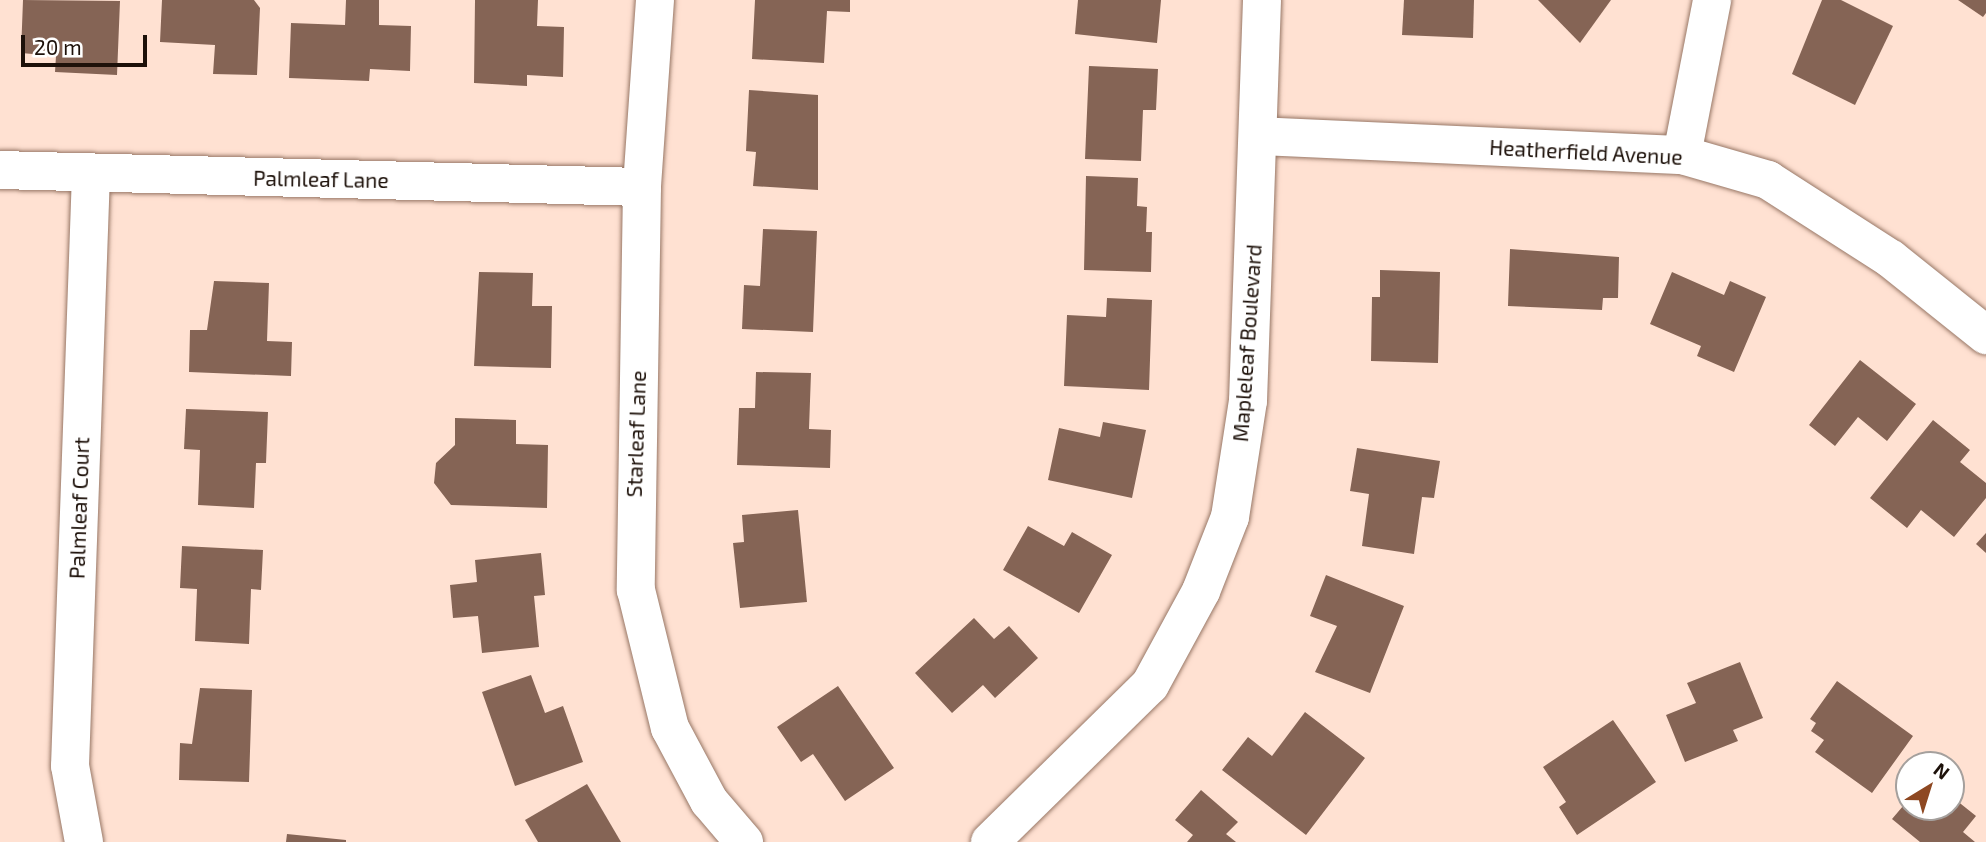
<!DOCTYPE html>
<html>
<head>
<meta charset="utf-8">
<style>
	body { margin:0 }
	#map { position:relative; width:1986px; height:842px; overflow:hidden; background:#ffe1d2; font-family:"Exo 2",sans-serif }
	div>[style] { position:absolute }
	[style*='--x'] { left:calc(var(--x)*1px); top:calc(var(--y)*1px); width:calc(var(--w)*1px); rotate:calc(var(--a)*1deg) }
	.building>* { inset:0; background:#856455 }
	.roads { filter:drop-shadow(0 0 2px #987766) drop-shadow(0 0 2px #987766) }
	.street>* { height:38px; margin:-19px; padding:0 19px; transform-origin:19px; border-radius:19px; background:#fff }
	span { translate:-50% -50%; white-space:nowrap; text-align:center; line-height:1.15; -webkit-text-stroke:5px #fff; paint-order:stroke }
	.street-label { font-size:21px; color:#1d110a }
	.north { position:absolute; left:1895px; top:751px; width:70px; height:70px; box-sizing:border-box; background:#fff; border:2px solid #a5a09d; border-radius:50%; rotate:38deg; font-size:19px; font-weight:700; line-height:28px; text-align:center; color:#1d110a }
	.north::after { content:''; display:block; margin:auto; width:24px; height:32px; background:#8e4822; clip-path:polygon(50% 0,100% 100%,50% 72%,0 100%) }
	.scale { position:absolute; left:21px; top:35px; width:126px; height:32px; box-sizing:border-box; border:4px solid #1d110a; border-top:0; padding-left:9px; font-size:21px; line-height:24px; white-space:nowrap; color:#1d110a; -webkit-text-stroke:5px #fff; paint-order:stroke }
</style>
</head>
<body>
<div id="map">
	<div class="building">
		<div style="clip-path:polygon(23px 0,120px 1px,117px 75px,55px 72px,56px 56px,21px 53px)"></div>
		<div style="clip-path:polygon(162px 0,254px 0,260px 8px,257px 75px,213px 74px,215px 45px,160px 42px)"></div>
		<div style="clip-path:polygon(346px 0,379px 0,379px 25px,411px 26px,410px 71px,370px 69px,369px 81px,289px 78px,291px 23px,345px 25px)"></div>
		<div style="clip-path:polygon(475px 0,538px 0,537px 26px,564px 27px,563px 77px,527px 75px,527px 86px,474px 83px)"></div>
		<div style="clip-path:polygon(755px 0,850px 0,850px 12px,827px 11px,824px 63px,752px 59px)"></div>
		<div style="clip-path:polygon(1078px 0,1161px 0,1157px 43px,1075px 34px)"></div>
		<div style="clip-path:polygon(1404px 0,1474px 0,1473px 38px,1402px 35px)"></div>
		<div style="clip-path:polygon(1538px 0,1611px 0,1580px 43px)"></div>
		<div style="clip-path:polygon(1822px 0,1841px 0,1893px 26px,1855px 105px,1792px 74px)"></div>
		<div style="clip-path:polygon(1958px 0,1986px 0,1986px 13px,1983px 17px)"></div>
		<div style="clip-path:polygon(1089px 66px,1158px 69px,1156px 110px,1143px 110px,1141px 161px,1085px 159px)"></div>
		<div style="clip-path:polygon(749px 90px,818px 95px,818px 190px,753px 186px,756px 152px,746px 151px)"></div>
		<div style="clip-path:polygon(1086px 176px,1138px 178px,1137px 206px,1147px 207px,1146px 232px,1152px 232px,1151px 272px,1084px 270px)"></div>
		<div style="clip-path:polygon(763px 229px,817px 231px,813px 332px,742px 329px,744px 285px,760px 286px)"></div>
		<div style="clip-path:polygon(1510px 249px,1619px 257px,1618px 298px,1603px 298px,1602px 310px,1508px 306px)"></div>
		<div style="clip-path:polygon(1380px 270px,1440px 272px,1438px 363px,1371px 361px,1372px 297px,1380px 297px)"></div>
		<div style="clip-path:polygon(479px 272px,533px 273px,532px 306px,552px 306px,551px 368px,474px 366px)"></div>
		<div style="clip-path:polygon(1672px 272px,1724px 295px,1730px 281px,1766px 297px,1734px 372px,1697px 356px,1701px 346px,1650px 324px)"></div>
		<div style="clip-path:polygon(214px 281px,269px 283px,267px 341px,292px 342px,291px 376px,189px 372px,190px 330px,207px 330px)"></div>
		<div style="clip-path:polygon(1107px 298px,1152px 300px,1149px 390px,1064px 386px,1067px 315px,1106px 317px)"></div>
		<div style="clip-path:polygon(1860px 360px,1916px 404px,1887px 441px,1858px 417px,1835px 446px,1809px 425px)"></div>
		<div style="clip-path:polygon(756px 372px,811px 373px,809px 429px,831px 430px,830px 468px,737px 465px,739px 408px,755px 408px)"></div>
		<div style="clip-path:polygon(186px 409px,268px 412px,266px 463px,256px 463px,254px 508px,198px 505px,200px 450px,184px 449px)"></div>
		<div style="clip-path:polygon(455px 418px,516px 420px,516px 444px,548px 445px,547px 508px,451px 505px,434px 483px,436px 463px,455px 445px)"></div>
		<div style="clip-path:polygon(1933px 420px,1970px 450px,1960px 462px,1986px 483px,1986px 498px,1954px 537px,1921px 510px,1907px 528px,1870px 498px)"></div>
		<div style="clip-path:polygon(1103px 422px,1146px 430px,1132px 498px,1048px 480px,1059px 428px,1100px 437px)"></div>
		<div style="clip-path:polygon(1357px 448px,1440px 461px,1434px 498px,1422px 497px,1414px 554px,1362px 546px,1369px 494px,1350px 491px)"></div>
		<div style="clip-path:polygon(798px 510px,807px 602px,740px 608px,733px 543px,744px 542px,742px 515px)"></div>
		<div style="clip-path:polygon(1028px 526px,1064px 546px,1072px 532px,1112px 555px,1079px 613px,1003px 570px)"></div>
		<div style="clip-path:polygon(1986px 533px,1986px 553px,1976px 544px)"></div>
		<div style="clip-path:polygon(182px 546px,263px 550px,261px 590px,251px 589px,249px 644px,195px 641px,197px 589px,180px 588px)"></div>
		<div style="clip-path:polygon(541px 553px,545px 595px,534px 596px,539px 647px,482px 653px,478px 616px,453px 618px,450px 585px,477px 582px,475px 560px)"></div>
		<div style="clip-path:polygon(1326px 575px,1404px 606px,1370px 693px,1315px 672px,1337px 626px,1310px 616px)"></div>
		<div style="clip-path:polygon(974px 618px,994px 639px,1009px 626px,1038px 658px,995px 698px,983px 685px,952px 713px,915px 673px)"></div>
		<div style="clip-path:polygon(1740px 662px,1763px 718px,1733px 730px,1738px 741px,1685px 762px,1666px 715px,1696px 703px,1687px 683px)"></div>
		<div style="clip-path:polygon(531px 675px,545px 713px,563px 706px,583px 762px,515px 786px,482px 692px)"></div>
		<div style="clip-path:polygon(1837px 681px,1913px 736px,1872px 793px,1815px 752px,1824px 740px,1811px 731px,1816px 723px,1810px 719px)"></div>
		<div style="clip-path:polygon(838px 686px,894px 768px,845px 801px,813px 754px,801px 762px,777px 727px)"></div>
		<div style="clip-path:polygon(200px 688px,252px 690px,249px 782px,179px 780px,180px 743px,192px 744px)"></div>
		<div style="clip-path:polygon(1305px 712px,1365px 758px,1306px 835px,1222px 770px,1248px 737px,1272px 756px)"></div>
		<div style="clip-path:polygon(1613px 720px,1656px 782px,1577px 835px,1559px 807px,1566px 802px,1543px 767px)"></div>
		<div style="clip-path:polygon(587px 784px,621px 842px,538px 842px,525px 820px)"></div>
		<div style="clip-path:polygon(1201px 790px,1238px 822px,1226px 834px,1236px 842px,1187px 842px,1193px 835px,1175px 820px)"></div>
		<div style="clip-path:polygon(1951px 796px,1976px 816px,1963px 832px,1975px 842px,1920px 842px,1892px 819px,1909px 799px,1909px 807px,1951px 807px)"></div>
		<div style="clip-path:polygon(287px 834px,346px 840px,346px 842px,286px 842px)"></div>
	</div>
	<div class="roads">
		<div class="street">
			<div style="--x:655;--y:0;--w:187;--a:94"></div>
			<div style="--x:642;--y:187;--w:403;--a:90.9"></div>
			<div style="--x:636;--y:590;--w:142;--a:76.2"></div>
			<div style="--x:670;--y:728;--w:83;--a:61.9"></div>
			<div style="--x:709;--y:801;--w:54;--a:49.5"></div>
			<div style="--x:1258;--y:136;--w:424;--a:2.6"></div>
			<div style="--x:1682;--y:155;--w:90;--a:16.2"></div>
			<div style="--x:1768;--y:180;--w:146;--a:32.7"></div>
			<div style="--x:1891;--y:259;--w:122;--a:38.7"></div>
			<div style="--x:1682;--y:155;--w:158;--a:-79"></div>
			<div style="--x:0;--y:170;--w:642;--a:1.52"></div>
			<div style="--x:84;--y:842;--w:77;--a:-100.4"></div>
			<div style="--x:70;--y:766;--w:593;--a:-87.97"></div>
			<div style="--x:990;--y:842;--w:224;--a:-44.5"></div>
			<div style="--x:1150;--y:685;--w:107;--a:-61.5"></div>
			<div style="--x:1201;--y:591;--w:79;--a:-68.6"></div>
			<div style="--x:1230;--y:517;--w:117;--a:-81.2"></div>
			<div style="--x:1248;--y:401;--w:401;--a:-88"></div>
		</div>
	</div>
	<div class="street-label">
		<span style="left:1586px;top:152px;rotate:3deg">Heatherfield Avenue</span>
		<span style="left:321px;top:179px;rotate:1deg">Palmleaf Lane</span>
		<span style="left:1247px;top:343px;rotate:-86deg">Mapleleaf Boulevard</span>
		<span style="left:636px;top:434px;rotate:-88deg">Starleaf Lane</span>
		<span style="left:79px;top:508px;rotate:-88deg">Palmleaf Court</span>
	</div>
	<div class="north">N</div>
	<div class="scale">20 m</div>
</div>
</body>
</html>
